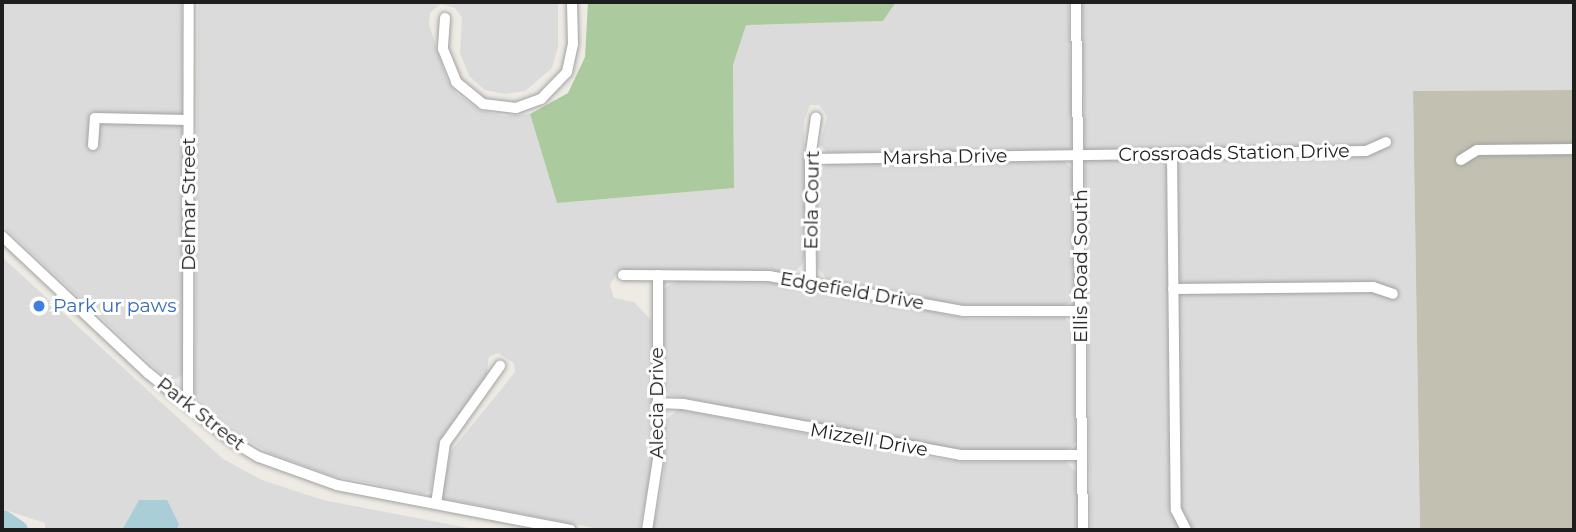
<!DOCTYPE html>
<html>
<head>
<meta charset="utf-8">
<style>
	body { margin:0 }
	#map { position:relative; width:1576px; height:532px; overflow:hidden; background:#eeebe5; font-family:Montserrat,sans-serif }
	div>[style] { position:absolute }
	[style*='--x'] { left:calc(var(--x)*1px); top:calc(var(--y)*1px); width:calc(var(--w)*1px); rotate:calc(var(--a)*1deg) }
	.residential>* { inset:0; background:#dcdbdb }
	.construction>* { inset:0; background:#c2c1b1 }
	.forest>* { inset:0; background:#abca9d }
	.water>* { inset:0; background:#a9ced8 }
	.river>* { height:21px; margin:-10.5px; padding:0 10.5px; transform-origin:10.5px; border-radius:10.5px; background:#a9ced8 }
	.roads { filter:drop-shadow(0 0 2px #a2a2a2) drop-shadow(0 0 2px #a2a2a2) }
	.minor>* { height:10px; margin:-5px; padding:0 5px; transform-origin:5px; border-radius:5px; background:#fff }
	.dots>* { width:19px; height:19px; translate:-50% -50%; box-sizing:border-box; border:4px solid #fff; border-radius:50% }
	span { translate:-50% -50%; white-space:nowrap; text-align:center; line-height:1.15; -webkit-text-stroke:6px #fff; paint-order:stroke }
	.street-label { font-size:19px; color:#1e1e1e }
	.shop-label { font-size:19px; color:#366cbe }
	.left { translate:0 -50%; text-align:left }
	.frame { position:absolute; inset:0; border:4px solid #1e1e1e; pointer-events:none }
</style>
</head>
<body>
<div id="map">
	<div class="residential">
		<div style="clip-path:polygon(2px 2px,182px 2px,185px 352px,184px 373px,176px 379px,166px 378px,2px 225px)"></div>
		<div style="clip-path:polygon(198px 2px,558px 2px,558px 47px,552px 68px,525px 91px,505px 94px,485px 90px,469px 76px,460px 53px,462px 18px,455px 8px,441px 4px,430px 13px,429px 24px,447px 80px,458px 95px,481px 111px,504px 116px,530px 114px,557px 203px,734px 188px,733px 65px,746px 24px,883px 21px,896px 2px,1068px 2px,1073px 144px,1068px 150px,827px 153px,820px 145px,827px 116px,819px 105px,810px 105px,804px 121px,806px 249px,803px 263px,795px 272px,631px 269px,618px 271px,610px 285px,614px 298px,634px 302px,651px 320px,653px 465px,639px 530px,604px 530px,441px 498px,451px 451px,515px 372px,514px 363px,498px 353px,489px 357px,486px 380px,440px 442px,431px 490px,424px 494px,330px 475px,271px 454px,213px 419px,199px 405px,195px 395px)"></div>
		<div style="clip-path:polygon(1082px 2px,1574px 2px,1574px 90px,1413px 91px,1420px 530px,1091px 530px)"></div>
		<div style="clip-path:polygon(1064px 161px,1074px 171px,1075px 290px,1071px 301px,1063px 306px,961px 305px,827px 279px,817px 267px,817px 175px,827px 164px)"></div>
		<div style="clip-path:polygon(2px 257px,223px 459px,262px 480px,323px 500px,479px 530px,177px 530px,179px 524px,139px 500px,122px 530px,45px 530px,45px 523px,2px 509px)"></div>
		<div style="clip-path:polygon(679px 280px,782px 281px,969px 319px,1064px 317px,1076px 329px,1078px 437px,1072px 447px,1063px 451px,957px 451px,669px 395px,664px 388px,663px 289px)"></div>
		<div style="clip-path:polygon(679px 409px,924px 457px,964px 462px,1066px 461px,1078px 475px,1079px 530px,653px 530px,664px 473px,665px 420px)"></div>
	</div>
	<div class="construction">
		<div style="clip-path:polygon(1574px 90px,1574px 530px,1420px 530px,1413px 91px)"></div>
	</div>
	<div class="forest">
		<div style="clip-path:polygon(588px 2px,896px 2px,883px 21px,746px 25px,733px 65px,734px 188px,557px 203px,530px 114px,568px 93px,585px 57px)"></div>
	</div>
	<div class="water">
		<div style="clip-path:polygon(139px 500px,167px 500px,179px 524px,177px 530px,122px 530px)"></div>
	</div>
	<div class="river">
		<div style="--x:2;--y:520;--w:18;--a:34"></div>
	</div>
	<div class="roads">
		<div class="minor">
			<div style="--x:1076;--y:2;--w:528;--a:89.24"></div>
			<div style="--x:445;--y:18;--w:31;--a:94"></div>
			<div style="--x:443;--y:49;--w:35;--a:68"></div>
			<div style="--x:456;--y:82;--w:35;--a:39"></div>
			<div style="--x:483;--y:104;--w:33;--a:7"></div>
			<div style="--x:516;--y:108;--w:27;--a:-20"></div>
			<div style="--x:541;--y:99;--w:37;--a:-46"></div>
			<div style="--x:567;--y:72;--w:29;--a:-78"></div>
			<div style="--x:573;--y:44;--w:42;--a:-91.4"></div>
			<div style="--x:93;--y:145;--w:27;--a:-86"></div>
			<div style="--x:95;--y:118;--w:93;--a:1.2"></div>
			<div style="--x:1172;--y:154;--w:356;--a:89.4"></div>
			<div style="--x:1176;--y:510;--w:22;--a:63"></div>
			<div style="--x:810;--y:159;--w:556;--a:-0.82"></div>
			<div style="--x:1366;--y:151;--w:22;--a:-24"></div>
			<div style="--x:1461;--y:160;--w:19;--a:-32"></div>
			<div style="--x:1477;--y:150;--w:97;--a:-0.6"></div>
			<div style="--x:2;--y:236;--w:200;--a:43.2"></div>
			<div style="--x:148;--y:373;--w:108;--a:39"></div>
			<div style="--x:232;--y:441;--w:31;--a:31"></div>
			<div style="--x:259;--y:457;--w:83;--a:19.7"></div>
			<div style="--x:337;--y:485;--w:238;--a:10.9"></div>
			<div style="--x:623;--y:275;--w:146;--a:0.4"></div>
			<div style="--x:769;--y:276;--w:198;--a:10.2"></div>
			<div style="--x:964;--y:311;--w:117;--a:0"></div>
			<div style="--x:811;--y:283;--w:124;--a:-90.5"></div>
			<div style="--x:810;--y:159;--w:42;--a:-81.9"></div>
			<div style="--x:1173;--y:289;--w:200;--a:-0.6"></div>
			<div style="--x:1373;--y:287;--w:21;--a:19"></div>
			<div style="--x:657;--y:403;--w:26;--a:2"></div>
			<div style="--x:683;--y:404;--w:282;--a:10.4"></div>
			<div style="--x:960;--y:455;--w:122;--a:0"></div>
			<div style="--x:188;--y:406;--w:404;--a:-89.9"></div>
			<div style="--x:436;--y:504;--w:62;--a:-81.6"></div>
			<div style="--x:445;--y:443;--w:95;--a:-54.5"></div>
			<div style="--x:647;--y:530;--w:72;--a:-81.2"></div>
			<div style="--x:658;--y:459;--w:184;--a:-90"></div>
		</div>
	</div>
	<div class="dots">
		<div style="left:39px;top:306px;background:#3f7fe0"></div>
	</div>
	<div class="street-label">
		<span style="left:1234px;top:153px;rotate:-1deg">Crossroads Station Drive</span>
		<span style="left:945px;top:157px;rotate:-1deg">Marsha Drive</span>
		<span style="left:812px;top:200px;rotate:-89deg">Eola Court</span>
		<span style="left:189px;top:204px;rotate:-90deg">Delmar Street</span>
		<span style="left:1081px;top:266px;rotate:-90deg">Ellis Road South</span>
		<span style="left:852px;top:291px;rotate:10deg">Edgefield Drive</span>
		<span style="left:657px;top:403px;rotate:-90deg">Alecia Drive</span>
		<span style="left:201px;top:414px;rotate:38deg">Park Street</span>
		<span style="left:869px;top:440px;rotate:10deg">Mizzell Drive</span>
	</div>
	<div class="shop-label">
		<span class="left" style="left:53px;top:306px">Park ur paws</span>
	</div>
	<div class="frame"></div>
</div>
</body>
</html>
